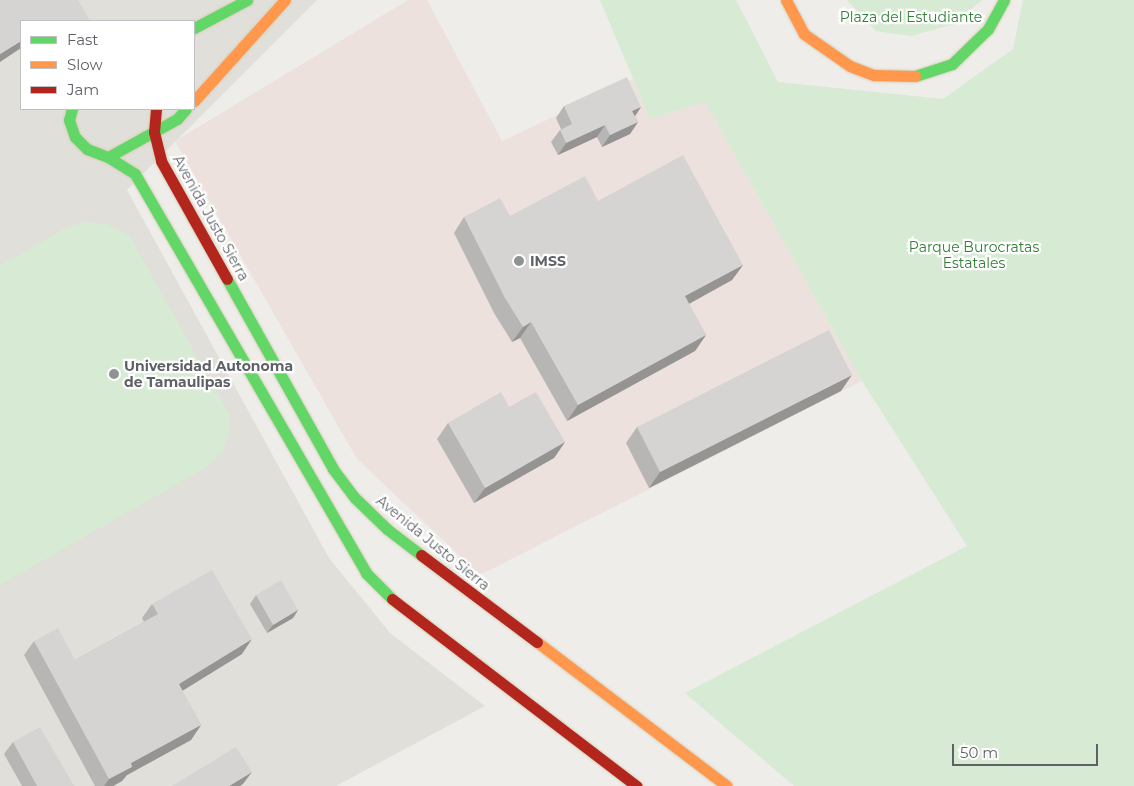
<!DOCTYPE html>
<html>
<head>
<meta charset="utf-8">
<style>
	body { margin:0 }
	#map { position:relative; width:1134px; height:786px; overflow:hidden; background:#eeede9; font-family:Montserrat,sans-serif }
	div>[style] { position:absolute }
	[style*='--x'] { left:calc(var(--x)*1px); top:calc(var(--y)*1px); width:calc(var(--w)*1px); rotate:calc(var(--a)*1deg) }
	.education>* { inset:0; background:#e1dfd9 }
	.medical>* { inset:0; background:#ede1de }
	.green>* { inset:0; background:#d6ead4 }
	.roads { filter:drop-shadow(0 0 1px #d6ceb7) drop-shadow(0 0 1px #d6ceb7) }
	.fast>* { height:11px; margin:-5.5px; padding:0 5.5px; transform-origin:5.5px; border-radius:5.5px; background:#63d668 }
	.slow>* { height:11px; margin:-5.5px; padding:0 5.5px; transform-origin:5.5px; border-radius:5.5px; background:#ff974d }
	.jam>* { height:11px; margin:-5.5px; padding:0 5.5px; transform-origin:5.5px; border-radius:5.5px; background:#b3261e }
	.wall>* { inset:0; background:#b7b6b5 }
	.shaded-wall>* { inset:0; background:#959493 }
	.building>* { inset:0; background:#d5d4d2 }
	.dots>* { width:14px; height:14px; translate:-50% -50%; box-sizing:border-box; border:2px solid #fff; border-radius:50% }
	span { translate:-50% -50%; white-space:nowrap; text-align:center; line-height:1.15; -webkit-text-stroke:4.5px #fff; paint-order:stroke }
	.park-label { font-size:14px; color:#338137 }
	.street-label { font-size:14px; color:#5e6267 }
	.poi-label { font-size:14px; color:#5e6267; font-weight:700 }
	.left { translate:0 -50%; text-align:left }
	.legend { position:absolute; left:20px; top:20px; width:175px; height:90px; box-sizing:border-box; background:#fff; border:1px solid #bfc0c2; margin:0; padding:6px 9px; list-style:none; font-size:15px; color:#5e6267 }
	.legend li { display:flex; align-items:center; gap:10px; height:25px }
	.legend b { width:25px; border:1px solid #bfc0c2 }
	.scale { position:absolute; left:952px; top:744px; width:146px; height:22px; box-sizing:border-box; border:2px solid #5e6267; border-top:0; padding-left:6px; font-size:15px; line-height:18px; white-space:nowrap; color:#5e6267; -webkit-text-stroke:4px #fff; paint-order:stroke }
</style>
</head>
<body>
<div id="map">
	<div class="education">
		<div style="clip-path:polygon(evenodd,0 0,317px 0,127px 190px,329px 558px,390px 633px,485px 706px,336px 786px,0 786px,0 0,21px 21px,194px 21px,194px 109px,21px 109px,21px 21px)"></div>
	</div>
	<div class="medical">
		<div style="clip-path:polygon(408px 0,427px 0,502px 141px,633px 79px,650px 119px,705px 102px,862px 381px,480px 575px,357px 459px,175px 141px)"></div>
	</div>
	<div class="green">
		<div style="clip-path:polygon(600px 0,736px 0,778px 82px,943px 99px,1013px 49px,1023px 0,1134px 0,1134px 786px,794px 786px,685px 693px,967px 546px,862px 381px,705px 102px,650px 119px)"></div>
		<div style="clip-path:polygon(847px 0,982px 0,954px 24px,911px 36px,876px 31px)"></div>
		<div style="clip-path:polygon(88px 222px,106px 224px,129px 235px,229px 414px,229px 435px,222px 452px,209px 466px,0 585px,0 265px,68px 227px)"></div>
	</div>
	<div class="roads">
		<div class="fast">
			<div style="--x:194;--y:28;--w:60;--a:-27.8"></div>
			<div style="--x:915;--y:76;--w:39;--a:-18"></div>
			<div style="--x:952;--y:64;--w:50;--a:-44.2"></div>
			<div style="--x:988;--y:29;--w:33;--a:-61"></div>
			<div style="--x:72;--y:109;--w:11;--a:105"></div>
			<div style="--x:69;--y:120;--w:18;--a:71"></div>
			<div style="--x:75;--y:137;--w:17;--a:45"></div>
			<div style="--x:87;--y:149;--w:22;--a:21"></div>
			<div style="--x:108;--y:157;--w:32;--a:32"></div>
			<div style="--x:135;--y:174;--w:461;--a:59.9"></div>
			<div style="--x:366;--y:573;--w:37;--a:45"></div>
			<div style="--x:108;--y:157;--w:79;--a:-28.8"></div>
			<div style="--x:177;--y:119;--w:13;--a:-48"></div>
			<div style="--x:227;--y:279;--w:218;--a:60.8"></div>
			<div style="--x:333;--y:469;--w:36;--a:53"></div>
			<div style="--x:355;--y:498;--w:45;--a:44.1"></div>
			<div style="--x:387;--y:529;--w:43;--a:37.4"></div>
		</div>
		<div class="slow">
			<div style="--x:786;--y:0;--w:38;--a:62"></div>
			<div style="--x:804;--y:34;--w:56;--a:34.8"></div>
			<div style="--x:850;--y:66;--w:26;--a:21"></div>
			<div style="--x:874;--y:75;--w:41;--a:1.4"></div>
			<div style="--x:194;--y:101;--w:136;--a:-48"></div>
			<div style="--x:537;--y:642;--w:238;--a:37.2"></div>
		</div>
		<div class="jam">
			<div style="--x:156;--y:109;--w:23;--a:95"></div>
			<div style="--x:154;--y:132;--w:30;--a:76"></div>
			<div style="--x:161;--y:161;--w:135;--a:60.8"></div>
			<div style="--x:421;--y:555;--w:145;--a:36.9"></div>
			<div style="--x:392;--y:599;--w:308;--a:37.4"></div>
		</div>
	</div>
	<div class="wall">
		<div style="clip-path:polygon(564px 106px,641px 107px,635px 116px,638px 122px,630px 134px,602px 147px,597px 137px,558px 155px,551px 142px,560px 130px,561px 129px,556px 118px)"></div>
		<div style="clip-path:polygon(598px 201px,743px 265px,732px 280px,689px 304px,706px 335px,695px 351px,567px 421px,520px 338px,512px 342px,494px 313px,454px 233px,464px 217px,510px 216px)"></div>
		<div style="clip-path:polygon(841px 391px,649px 488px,626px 443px,637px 427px)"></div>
		<div style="clip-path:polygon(509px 407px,565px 442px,554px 458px,474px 503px,437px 439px,448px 423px)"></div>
		<div style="clip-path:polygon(256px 595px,298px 610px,293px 618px,267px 633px,250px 604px)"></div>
		<div style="clip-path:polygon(152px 604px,242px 654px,182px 691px,201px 725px,191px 740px,127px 775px,122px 781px,113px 786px,95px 786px,24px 655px,34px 641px,75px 660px,144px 622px,142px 618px)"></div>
		<div style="clip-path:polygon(13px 742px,74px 786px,22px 786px,4px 754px)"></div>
	</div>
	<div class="shaded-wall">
		<div style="clip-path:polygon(21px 41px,21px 48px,0 62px,0 54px)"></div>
		<div style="clip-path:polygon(641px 107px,633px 119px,632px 111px)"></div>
		<div style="clip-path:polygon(638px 122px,630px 134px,602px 147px,610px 135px)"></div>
		<div style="clip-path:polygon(605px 125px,597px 137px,558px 155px,566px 143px)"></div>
		<div style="clip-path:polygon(743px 265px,732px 280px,674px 312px,685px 296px)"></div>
		<div style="clip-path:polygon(531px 322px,520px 338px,512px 342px,523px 327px)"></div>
		<div style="clip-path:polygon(706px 335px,695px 351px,567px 421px,578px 405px)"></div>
		<div style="clip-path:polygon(852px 375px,841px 391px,649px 488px,660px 472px)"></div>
		<div style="clip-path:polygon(565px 442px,554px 458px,474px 503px,485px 488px)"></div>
		<div style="clip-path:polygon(298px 610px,293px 618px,267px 633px,273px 625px)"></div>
		<div style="clip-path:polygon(252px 639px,242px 654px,169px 699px,179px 684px)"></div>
		<div style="clip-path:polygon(201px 725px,191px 740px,127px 775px,122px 781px,113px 786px,104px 786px,109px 779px,131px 763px)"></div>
		<div style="clip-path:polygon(252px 772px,243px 784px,240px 786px,229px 786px)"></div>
	</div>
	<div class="building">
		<div style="clip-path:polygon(0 0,78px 0,90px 21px,21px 21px,21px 41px,0 54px)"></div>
		<div style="clip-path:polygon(627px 77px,641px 107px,632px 111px,638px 122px,610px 135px,605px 125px,566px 143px,560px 130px,572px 124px,564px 106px)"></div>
		<div style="clip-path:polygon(683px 155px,743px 265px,685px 296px,706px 335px,578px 405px,531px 322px,523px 327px,505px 298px,464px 217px,500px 198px,510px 216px,585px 176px,598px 201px)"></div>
		<div style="clip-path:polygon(829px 330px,852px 375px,660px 472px,637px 427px)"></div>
		<div style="clip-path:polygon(501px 392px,509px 407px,536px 392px,565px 442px,485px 488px,448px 423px)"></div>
		<div style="clip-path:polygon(212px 570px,252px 639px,179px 684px,201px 725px,131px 763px,132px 767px,109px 779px,34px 641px,58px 628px,75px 660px,158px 614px,152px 604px)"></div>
		<div style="clip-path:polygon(281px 580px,298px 610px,273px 625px,256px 595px)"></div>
		<div style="clip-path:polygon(40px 727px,74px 786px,37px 786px,13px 742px)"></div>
		<div style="clip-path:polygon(236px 747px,252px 772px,229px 786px,172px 786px)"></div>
	</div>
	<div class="dots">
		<div style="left:519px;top:261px;background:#909394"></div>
		<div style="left:114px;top:374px;background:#909394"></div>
	</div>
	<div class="park-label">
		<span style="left:911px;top:17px">Plaza del Estudiante</span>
		<span style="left:974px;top:255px">Parque Burocratas<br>Estatales</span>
	</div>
	<div class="street-label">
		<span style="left:211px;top:218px;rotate:61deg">Avenida Justo Sierra</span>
		<span style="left:433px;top:543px;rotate:39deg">Avenida Justo Sierra</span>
	</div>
	<div class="poi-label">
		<span class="left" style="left:530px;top:261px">IMSS</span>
		<span class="left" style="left:124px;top:374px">Universidad Autonoma<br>de Tamaulipas</span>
	</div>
	<ul class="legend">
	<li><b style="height:6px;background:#63d668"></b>Fast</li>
	<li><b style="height:6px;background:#ff974d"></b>Slow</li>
	<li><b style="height:6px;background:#b3261e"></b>Jam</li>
	</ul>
	<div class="scale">50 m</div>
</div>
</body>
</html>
